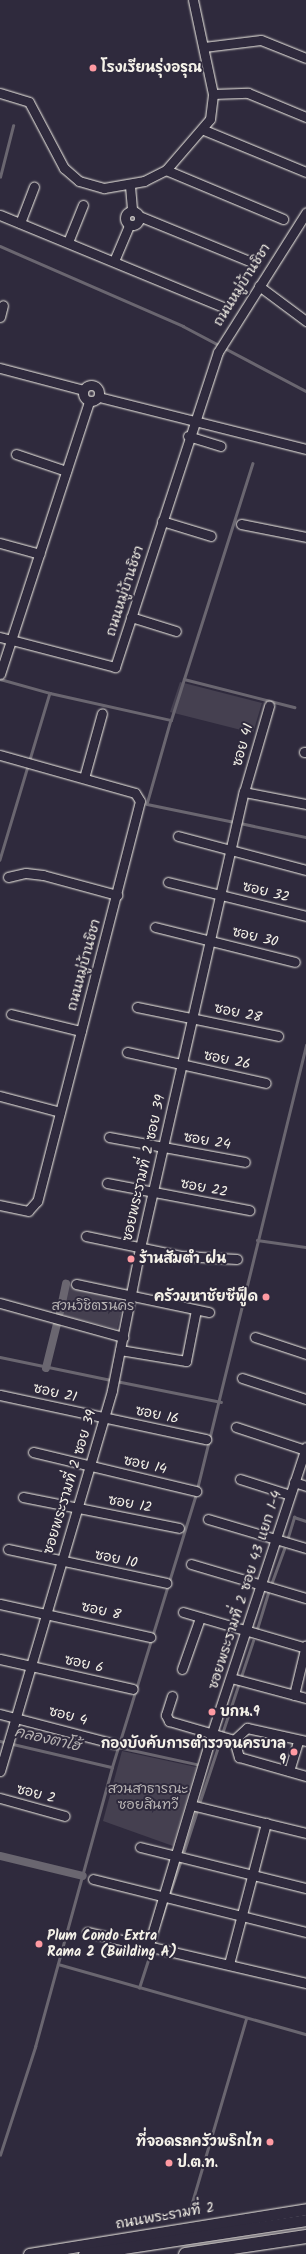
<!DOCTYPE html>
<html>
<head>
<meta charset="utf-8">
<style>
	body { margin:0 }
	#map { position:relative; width:306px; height:2254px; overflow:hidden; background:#2f2a3d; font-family:Kalam,"Playpen Sans Thai",sans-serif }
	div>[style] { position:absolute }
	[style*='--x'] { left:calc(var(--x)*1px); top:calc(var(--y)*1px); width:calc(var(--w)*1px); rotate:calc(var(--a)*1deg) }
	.green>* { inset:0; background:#454050 }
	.stream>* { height:2.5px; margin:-1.25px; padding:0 1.25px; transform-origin:1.25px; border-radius:1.25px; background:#6a6670 }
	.canal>* { height:8px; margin:-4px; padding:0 4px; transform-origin:4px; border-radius:4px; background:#6a6670 }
	.roads { filter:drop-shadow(0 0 1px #f4f1e8) drop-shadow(0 0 1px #f4f1e8) }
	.minor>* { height:9px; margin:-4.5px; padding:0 4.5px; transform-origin:4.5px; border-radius:4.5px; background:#2f2a3d }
	.minor>.ring { margin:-4.5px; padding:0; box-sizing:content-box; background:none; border:9px solid #2f2a3d; border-radius:50% }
	.major>* { height:11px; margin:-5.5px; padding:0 5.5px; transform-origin:5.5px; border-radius:5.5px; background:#2f2a3d }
	.highway>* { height:13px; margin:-6.5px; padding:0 6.5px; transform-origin:6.5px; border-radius:6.5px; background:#2f2a3d }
	.dots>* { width:11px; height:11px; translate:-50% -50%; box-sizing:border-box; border:2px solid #2f2a3d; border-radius:50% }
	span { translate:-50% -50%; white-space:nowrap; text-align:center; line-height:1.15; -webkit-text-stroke:4px #2f2a3d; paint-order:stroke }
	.poi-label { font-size:14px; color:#f4f1e8; font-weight:700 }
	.left { translate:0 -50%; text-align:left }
	.right { translate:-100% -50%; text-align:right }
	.street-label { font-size:14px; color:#f4f1e8 }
	.park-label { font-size:14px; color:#b7b3b3 }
	.water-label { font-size:15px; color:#b6b2b2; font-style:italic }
</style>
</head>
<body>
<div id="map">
	<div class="green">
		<div style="clip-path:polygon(180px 682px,262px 703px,253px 733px,170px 712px)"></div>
		<div style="clip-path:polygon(69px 1284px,125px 1297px,117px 1329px,61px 1315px)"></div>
		<div style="clip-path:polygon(122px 1751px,196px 1767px,173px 1846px,103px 1821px)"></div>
	</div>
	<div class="stream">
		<div style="--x:0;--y:177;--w:53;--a:-75.7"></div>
		<div style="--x:0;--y:246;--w:200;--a:23.6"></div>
		<div style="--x:183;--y:326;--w:139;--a:27.9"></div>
		<div style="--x:0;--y:679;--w:52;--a:15.6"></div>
		<div style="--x:50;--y:693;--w:174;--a:106.7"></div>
		<div style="--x:184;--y:679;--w:114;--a:14.3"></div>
		<div style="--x:50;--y:693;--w:124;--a:12.6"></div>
		<div style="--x:171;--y:720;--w:87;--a:105.9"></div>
		<div style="--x:147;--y:804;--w:90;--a:11.6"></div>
		<div style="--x:171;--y:720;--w:269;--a:-72.4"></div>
		<div style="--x:240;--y:823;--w:67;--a:12"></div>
		<div style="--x:257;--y:1240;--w:49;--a:8.1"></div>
		<div style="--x:0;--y:1357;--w:113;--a:11.7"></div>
		<div style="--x:116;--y:1381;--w:107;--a:11.3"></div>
		<div style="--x:197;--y:1489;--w:457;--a:-76.2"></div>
		<div style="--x:288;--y:1537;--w:21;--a:-73"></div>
		<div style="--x:294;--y:1517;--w:13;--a:18"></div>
		<div style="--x:272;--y:1582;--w:35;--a:-70"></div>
		<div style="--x:257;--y:1629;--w:37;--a:-73"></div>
		<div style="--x:222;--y:1734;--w:98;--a:-71.6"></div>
		<div style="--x:0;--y:1741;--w:115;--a:13.1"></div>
		<div style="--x:118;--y:1747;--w:80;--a:12.3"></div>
		<div style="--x:200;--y:1801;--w:66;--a:-71.6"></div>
		<div style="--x:184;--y:1851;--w:40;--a:-72"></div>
		<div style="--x:170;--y:1892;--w:31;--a:-71"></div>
		<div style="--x:161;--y:1919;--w:16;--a:-72"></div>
		<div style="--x:58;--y:1964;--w:258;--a:15.8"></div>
		<div style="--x:139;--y:1988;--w:35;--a:-72"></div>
		<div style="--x:0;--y:2155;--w:114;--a:-72"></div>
		<div style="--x:35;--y:2047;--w:290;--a:-74.6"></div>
		<div style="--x:112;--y:1767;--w:286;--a:-72.9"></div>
		<div style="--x:188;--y:2216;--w:205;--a:-73.6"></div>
	</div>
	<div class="canal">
		<div style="--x:60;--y:1312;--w:29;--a:-78"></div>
		<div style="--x:46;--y:1368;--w:45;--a:-76"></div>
		<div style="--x:0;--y:1856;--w:85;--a:13.5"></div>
	</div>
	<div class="roads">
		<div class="minor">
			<div style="--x:204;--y:47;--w:57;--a:-7"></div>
			<div style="--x:261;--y:40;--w:48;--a:21.8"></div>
			<div style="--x:0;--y:93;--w:30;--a:17"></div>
			<div style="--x:29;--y:102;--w:75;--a:62.1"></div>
			<div style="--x:64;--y:168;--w:20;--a:41"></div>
			<div style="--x:79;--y:181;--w:26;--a:16"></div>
			<div style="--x:104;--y:188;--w:41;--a:-9.9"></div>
			<div style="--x:144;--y:181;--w:25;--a:-27"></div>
			<div style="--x:166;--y:170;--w:67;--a:-49.2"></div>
			<div style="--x:210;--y:119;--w:25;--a:-83"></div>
			<div style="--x:213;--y:94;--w:96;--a:-102"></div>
			<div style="--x:213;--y:94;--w:35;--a:-2"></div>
			<div style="--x:248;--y:93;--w:63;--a:22.5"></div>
			<div style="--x:204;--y:130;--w:110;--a:22.4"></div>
			<div style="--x:166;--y:170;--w:127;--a:22.7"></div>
			<div style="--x:130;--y:186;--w:25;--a:85"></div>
			<div class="ring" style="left:125px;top:211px;width:5px;height:5px"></div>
			<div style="--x:0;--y:215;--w:241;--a:22.4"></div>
			<div style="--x:139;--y:216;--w:124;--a:22.2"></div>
			<div style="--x:20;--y:223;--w:39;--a:-69"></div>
			<div style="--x:68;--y:242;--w:40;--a:-68"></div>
			<div style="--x:114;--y:261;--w:39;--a:-67"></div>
			<div style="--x:259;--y:286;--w:59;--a:36.7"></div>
			<div style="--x:0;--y:317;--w:12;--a:-76"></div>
			<div style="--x:0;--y:368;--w:86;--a:14.8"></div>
			<div class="ring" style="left:83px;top:385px;width:7px;height:7px"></div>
			<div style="--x:99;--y:397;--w:213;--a:14.1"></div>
			<div style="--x:188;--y:436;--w:34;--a:17"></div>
			<div style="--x:16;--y:454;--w:53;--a:18.8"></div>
			<div style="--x:162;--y:521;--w:51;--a:17"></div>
			<div style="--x:241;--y:524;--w:66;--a:11.3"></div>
			<div style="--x:0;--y:543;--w:41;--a:15.4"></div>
			<div style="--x:131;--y:617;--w:47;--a:17.3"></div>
			<div style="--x:0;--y:637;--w:119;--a:14.6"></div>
			<div style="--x:115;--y:667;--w:331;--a:-71.9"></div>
			<div style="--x:218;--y:352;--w:165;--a:-57.7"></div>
			<div style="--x:0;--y:674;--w:286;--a:-71.9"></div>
			<div style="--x:304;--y:752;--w:2;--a:0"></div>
			<div style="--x:0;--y:755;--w:140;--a:15.7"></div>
			<div style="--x:135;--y:793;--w:9;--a:58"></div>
			<div style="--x:140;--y:801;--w:413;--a:104.4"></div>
			<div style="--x:37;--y:1201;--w:13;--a:132"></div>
			<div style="--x:28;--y:1211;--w:29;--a:-168"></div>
			<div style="--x:84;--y:778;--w:67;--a:-74.5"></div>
			<div style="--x:244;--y:792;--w:90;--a:-73.8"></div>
			<div style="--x:178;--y:836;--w:132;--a:14.9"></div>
			<div style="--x:8;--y:877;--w:18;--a:-13"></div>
			<div style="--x:26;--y:873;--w:17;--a:7"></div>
			<div style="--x:43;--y:875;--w:77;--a:15.1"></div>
			<div style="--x:168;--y:882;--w:142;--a:13.8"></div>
			<div style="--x:155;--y:927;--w:144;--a:14"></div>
			<div style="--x:137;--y:1007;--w:144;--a:11.6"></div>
			<div style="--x:11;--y:1014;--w:72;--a:13.7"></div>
			<div style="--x:127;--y:1052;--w:142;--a:12.6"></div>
			<div style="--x:0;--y:1096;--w:62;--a:14.9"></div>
			<div style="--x:109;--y:1137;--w:138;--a:10.4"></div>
			<div style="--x:107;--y:1183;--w:145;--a:10.8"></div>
			<div style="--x:86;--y:1236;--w:98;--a:11.8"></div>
			<div style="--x:182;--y:1256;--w:55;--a:3.1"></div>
			<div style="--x:76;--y:1284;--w:136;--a:11.9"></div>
			<div style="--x:0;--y:1303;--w:128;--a:15.5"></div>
			<div style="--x:255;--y:1337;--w:54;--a:18.4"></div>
			<div style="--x:120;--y:1350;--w:67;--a:9.5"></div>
			<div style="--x:186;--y:1361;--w:52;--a:-78.9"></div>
			<div style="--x:242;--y:1378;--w:67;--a:18.2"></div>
			<div style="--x:0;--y:1395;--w:211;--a:12.1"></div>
			<div style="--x:236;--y:1427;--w:73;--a:18.4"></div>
			<div style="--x:33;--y:1452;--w:168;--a:13.5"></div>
			<div style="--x:240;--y:1479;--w:52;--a:17.7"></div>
			<div style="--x:294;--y:1482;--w:13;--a:18"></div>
			<div style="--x:23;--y:1497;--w:159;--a:11.2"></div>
			<div style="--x:208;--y:1519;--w:102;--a:16.5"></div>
			<div style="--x:8;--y:1549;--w:162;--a:12.1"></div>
			<div style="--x:191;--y:1564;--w:120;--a:16.5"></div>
			<div style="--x:0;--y:1604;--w:154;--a:12.4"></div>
			<div style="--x:183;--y:1612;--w:128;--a:16.3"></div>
			<div style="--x:0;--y:1659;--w:136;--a:12.7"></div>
			<div style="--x:182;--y:1669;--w:54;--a:-70.6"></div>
			<div style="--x:231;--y:1678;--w:78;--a:14.9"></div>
			<div style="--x:294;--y:1695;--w:51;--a:-76.5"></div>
			<div style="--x:172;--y:1696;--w:20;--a:108"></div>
			<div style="--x:166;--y:1715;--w:7;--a:63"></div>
			<div style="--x:169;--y:1721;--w:68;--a:16.3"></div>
			<div style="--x:234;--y:1740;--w:18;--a:-43"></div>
			<div style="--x:247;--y:1728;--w:60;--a:12.4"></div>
			<div style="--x:0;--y:1714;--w:119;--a:14.6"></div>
			<div style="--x:234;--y:1740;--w:18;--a:74"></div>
			<div style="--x:239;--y:1757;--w:70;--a:15.8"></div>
			<div style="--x:0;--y:1771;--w:397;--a:-73.6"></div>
			<div style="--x:112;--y:1390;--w:145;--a:-78.8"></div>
			<div style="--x:140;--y:1248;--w:468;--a:-77.2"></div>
			<div style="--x:244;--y:792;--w:63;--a:11"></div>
			<div style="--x:289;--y:1771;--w:31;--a:-73"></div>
			<div style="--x:0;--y:1798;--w:67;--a:15.5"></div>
			<div style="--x:191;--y:1805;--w:118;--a:13.7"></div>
			<div style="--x:140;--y:1847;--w:171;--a:13.9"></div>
			<div style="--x:93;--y:1879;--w:219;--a:14"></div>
			<div style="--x:87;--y:1932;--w:225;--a:13.1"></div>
			<div style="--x:148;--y:1948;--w:224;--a:-73.4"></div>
			<div style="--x:212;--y:1733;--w:301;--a:-71.8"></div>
			<div style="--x:229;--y:1964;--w:146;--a:-75.3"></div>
		</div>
		<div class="major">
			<div style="--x:29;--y:2254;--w:281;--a:-9.2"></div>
			<div style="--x:84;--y:2254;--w:225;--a:-8.7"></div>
		</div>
		<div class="highway">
			<div style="--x:185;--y:2254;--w:122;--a:-8.5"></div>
		</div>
	</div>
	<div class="dots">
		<div style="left:93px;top:68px;background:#ff9aa2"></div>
		<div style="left:131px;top:1259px;background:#ff9aa2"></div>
		<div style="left:266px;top:1297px;background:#ff9aa2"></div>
		<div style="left:212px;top:1712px;background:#ff9aa2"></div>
		<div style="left:294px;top:1752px;background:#ff9aa2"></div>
		<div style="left:39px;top:1944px;background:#ff9aa2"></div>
		<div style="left:270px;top:2142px;background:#ff9aa2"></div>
		<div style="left:169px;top:2163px;background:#ff9aa2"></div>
	</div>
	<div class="poi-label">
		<span class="left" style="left:101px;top:68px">โรงเรียนรุ่งอรุณ</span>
		<span class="left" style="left:139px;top:1259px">ร้านสัมตำ ฝน</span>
		<span class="right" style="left:258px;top:1297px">ครัวมหาชัยซีฟู็ด</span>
		<span class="left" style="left:220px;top:1712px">บกน.9</span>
		<span class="right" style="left:286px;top:1752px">กองบังคับการตำรวจนครบาล<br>9</span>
		<span class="left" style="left:47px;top:1944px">Plum Condo Extra<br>Rama 2 (Building A)</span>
		<span class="right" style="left:262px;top:2142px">ที่จอดรถครัวพริกไท</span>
		<span class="left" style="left:177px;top:2163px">ป.ต.ท.</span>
	</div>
	<div class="street-label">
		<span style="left:242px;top:285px;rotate:-58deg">ถนนหมู่บ้านชิชา</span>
		<span style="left:125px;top:591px;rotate:-72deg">ถนนหมู่บ้านชิชา</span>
		<span style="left:243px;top:745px;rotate:-74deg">ซอย 41</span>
		<span style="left:266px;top:892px;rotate:14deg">ซอย 32</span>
		<span style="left:255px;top:937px;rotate:14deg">ซอย 30</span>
		<span style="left:84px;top:965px;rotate:-75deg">ถนนหมู่บ้านชิชา</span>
		<span style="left:238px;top:1013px;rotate:12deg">ซอย 28</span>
		<span style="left:227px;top:1060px;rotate:12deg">ซอย 26</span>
		<span style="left:207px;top:1141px;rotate:10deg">ซอย 24</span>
		<span style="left:144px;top:1168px;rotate:-77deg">ซอยพระรามที่ 2 ซอย 39</span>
		<span style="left:204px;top:1188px;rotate:11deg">ซอย 22</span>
		<span style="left:55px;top:1393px;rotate:13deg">ซอย 21</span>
		<span style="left:157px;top:1415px;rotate:12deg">ซอย 16</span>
		<span style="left:145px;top:1465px;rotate:13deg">ซอย 14</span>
		<span style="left:70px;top:1482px;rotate:-73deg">ซอยพระรามที่ 2 ซอย 39</span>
		<span style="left:130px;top:1504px;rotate:11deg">ซอย 12</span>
		<span style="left:116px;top:1559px;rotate:12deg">ซอย 10</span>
		<span style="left:245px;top:1590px;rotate:-72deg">ซอยพระรามที่ 2 ซอย 43 แยก 1-4</span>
		<span style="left:101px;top:1611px;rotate:13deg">ซอย 8</span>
		<span style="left:84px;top:1664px;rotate:13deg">ซอย 6</span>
		<span style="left:68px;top:1716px;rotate:15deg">ซอย 4</span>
		<span style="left:36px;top:1794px;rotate:15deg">ซอย 2</span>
		<span style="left:165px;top:2216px;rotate:-10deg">ถนนพระรามที่ 2</span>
	</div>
	<div class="park-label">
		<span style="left:93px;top:1306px">สวนวิชิตรนคร</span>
		<span style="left:148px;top:1797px">สวนสาธารณะ<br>ซอยสินทวี</span>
	</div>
	<div class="water-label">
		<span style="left:47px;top:1740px;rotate:13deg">คลองตาโฮ้</span>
	</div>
</div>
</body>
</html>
